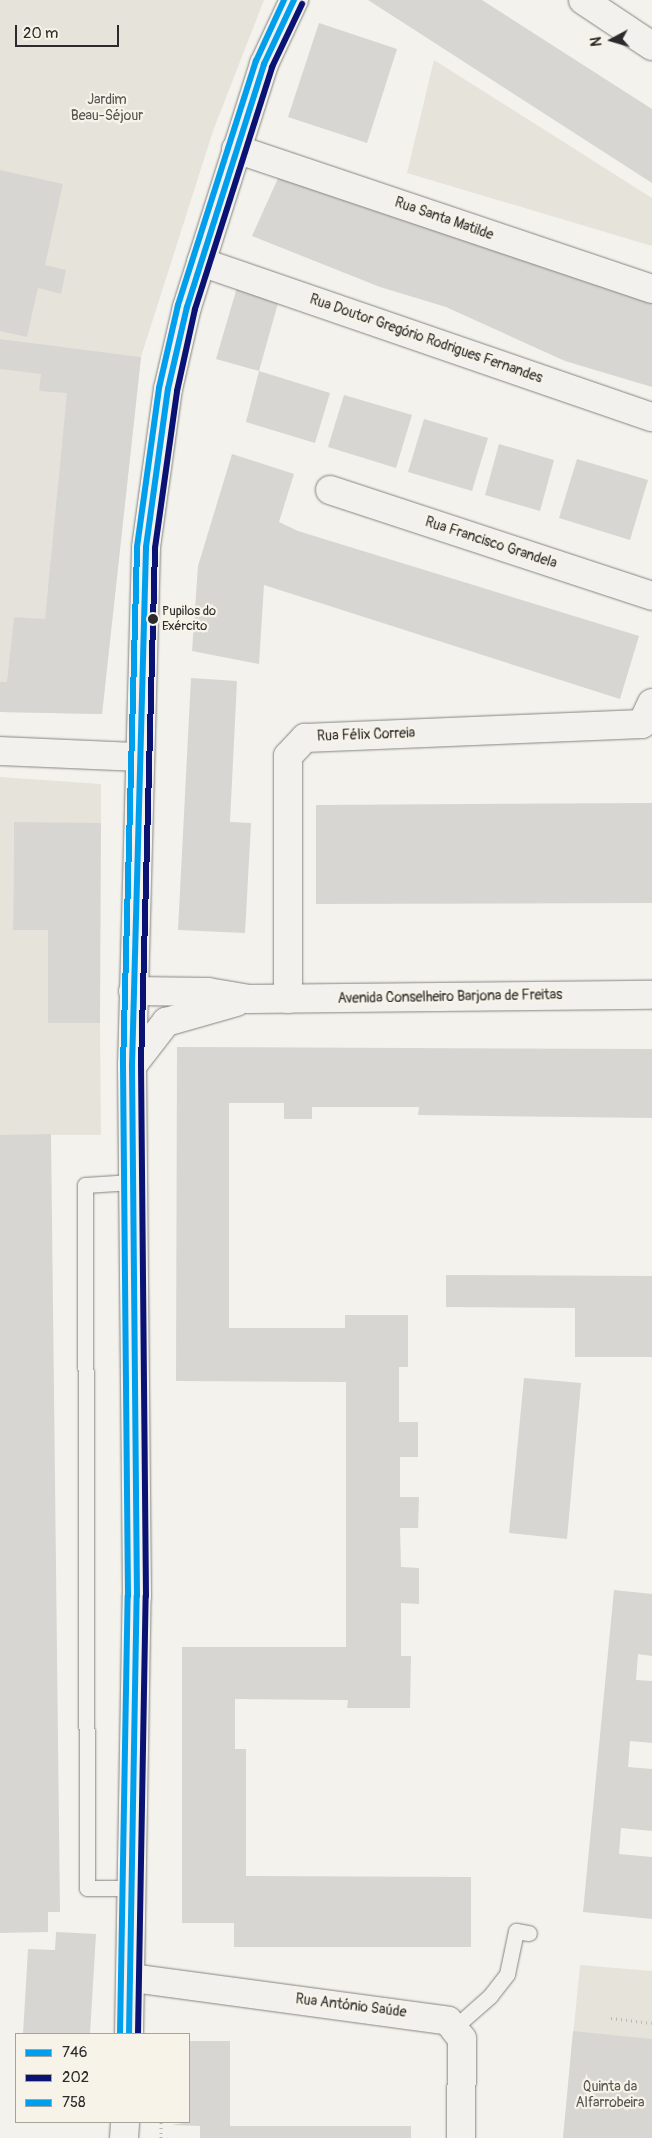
<!DOCTYPE html>
<html>
<head>
<meta charset="utf-8">
<style>
	body { margin:0 }
	#map { position:relative; width:652px; height:2138px; overflow:hidden; background:#f4f2ec; font-family:Pangolin,sans-serif }
	div>[style] { position:absolute }
	[style*='--x'] { left:calc(var(--x)*1px); top:calc(var(--y)*1px); width:calc(var(--w)*1px); rotate:calc(var(--a)*1deg) }
	.built>* { inset:0; background:#e5e2db }
	.green>* { inset:0; background:#e6e3da }
	.building>* { inset:0; background:#d7d6d2 }
	.path>* { height:3px; margin-top:-1.5px; transform-origin:0; background:repeating-linear-gradient(90deg,#b8b7b5 0 1px,transparent 0 5px) }
	.roads { filter:drop-shadow(0 0 1px #858582) drop-shadow(0 0 1px #858582) }
	.lane>* { height:15px; margin:-7.5px; padding:0 7.5px; transform-origin:7.5px; border-radius:7.5px; background:#f2f1ed }
	.street>* { height:28px; margin:-14px; padding:0 14px; transform-origin:14px; border-radius:14px; background:#f2f1ed }
	.secondary>* { height:28px; margin:-14px; padding:0 14px; transform-origin:14px; border-radius:14px; background:#f2f1ed }
	.bus-1>* { height:6px; margin:-3px; padding:0 3px; transform-origin:3px; border-radius:3px; background:#009fee }
	.bus-2>* { height:6px; margin:-3px; padding:0 3px; transform-origin:3px; border-radius:3px; background:#0a1274 }
	.bus-3>* { height:6px; margin:-3px; padding:0 3px; transform-origin:3px; border-radius:3px; background:#009fee }
	.dots>* { width:14px; height:14px; translate:-50% -50%; box-sizing:border-box; border:2px solid #f7f3e8; border-radius:50% }
	span { translate:-50% -50%; white-space:nowrap; text-align:center; line-height:1.15; -webkit-text-stroke:4.5px #f7f3e8; paint-order:stroke }
	.bus-label { font-size:13px; color:#2b2b2b }
	.left { translate:0 -50%; text-align:left }
	.park-label { font-size:14px; color:#575653 }
	.street-label { font-size:14px; color:#2b2b2b }
	.legend { position:absolute; left:15px; top:2033px; width:175px; height:90px; box-sizing:border-box; background:#f7f3e8; border:1px solid #a5a39c; margin:0; padding:6px 9px; list-style:none; font-size:15px; color:#2b2b2b }
	.legend li { display:flex; align-items:center; gap:10px; height:25px }
	.legend b { width:25px; border:1px solid #a5a39c }
	.north { position:absolute; left:587px; top:15px; width:50px; height:50px; -webkit-text-stroke:4px #f7f3e8; paint-order:stroke; rotate:264deg; font-size:14px; font-weight:700; line-height:20px; text-align:center; color:#2b2b2b }
	.north::after { content:''; display:block; margin:auto; width:18px; height:22px; background:#2b2b2b; clip-path:polygon(50% 0,100% 100%,50% 72%,0 100%) }
	.scale { position:absolute; left:15px; top:25px; width:104px; height:22px; box-sizing:border-box; border:2px solid #2b2b2b; border-top:0; padding-left:6px; font-size:15px; line-height:18px; white-space:nowrap; color:#2b2b2b; -webkit-text-stroke:4px #f7f3e8; paint-order:stroke }
</style>
</head>
<body>
<div id="map">
	<div class="built">
		<div style="clip-path:polygon(0 339px,141px 357px,102px 714px,0 712px)"></div>
	</div>
	<div class="green">
		<div style="clip-path:polygon(0 0,264px 0,213px 131px,141px 357px,0 339px)"></div>
		<div style="clip-path:polygon(434px 60px,652px 198px,652px 246px,407px 173px)"></div>
		<div style="clip-path:polygon(0 777px,101px 784px,101px 823px,14px 823px,13px 930px,48px 930px,48px 1023px,100px 1023px,101px 1135px,0 1135px)"></div>
		<div style="clip-path:polygon(580px 1965px,652px 1971px,652px 2138px,563px 2138px)"></div>
	</div>
	<div class="building">
		<div style="clip-path:polygon(368px 0,482px 0,563px 52px,652px 109px,652px 183px)"></div>
		<div style="clip-path:polygon(319px 23px,397px 49px,367px 143px,288px 117px)"></div>
		<div style="clip-path:polygon(0 170px,63px 184px,45px 265px,66px 270px,61px 294px,38px 288px,27px 337px,0 331px)"></div>
		<div style="clip-path:polygon(279px 176px,402px 214px,469px 242px,652px 298px,652px 387px,565px 361px,446px 307px,380px 287px,252px 236px)"></div>
		<div style="clip-path:polygon(238px 284px,280px 296px,259px 371px,216px 359px)"></div>
		<div style="clip-path:polygon(0 339px,141px 357px,102px 714px,0 712px,0 682px,7px 682px,14px 617px,45px 619px,67px 393px,39px 391px,41px 374px,0 369px)"></div>
		<div style="clip-path:polygon(259px 371px,330px 393px,315px 443px,246px 422px)"></div>
		<div style="clip-path:polygon(344px 395px,412px 415px,396px 468px,328px 447px)"></div>
		<div style="clip-path:polygon(424px 419px,488px 438px,472px 491px,408px 472px)"></div>
		<div style="clip-path:polygon(499px 444px,554px 460px,540px 511px,485px 495px)"></div>
		<div style="clip-path:polygon(232px 454px,294px 474px,279px 522px,298px 531px,639px 636px,620px 699px,264px 585px,259px 664px,192px 651px,198px 566px)"></div>
		<div style="clip-path:polygon(577px 459px,648px 480px,630px 540px,559px 518px)"></div>
		<div style="clip-path:polygon(191px 678px,237px 681px,230px 822px,251px 823px,245px 933px,178px 930px)"></div>
		<div style="clip-path:polygon(652px 803px,652px 903px,316px 904px,316px 805px)"></div>
		<div style="clip-path:polygon(14px 822px,101px 823px,100px 1023px,48px 1023px,48px 930px,13px 930px)"></div>
		<div style="clip-path:polygon(177px 1047px,652px 1049px,652px 1118px,418px 1115px,419px 1107px,312px 1107px,312px 1119px,284px 1119px,284px 1103px,229px 1103px,229px 1328px,345px 1328px,345px 1315px,408px 1315px,408px 1367px,399px 1367px,399px 1422px,418px 1422px,418px 1457px,400px 1457px,400px 1497px,419px 1497px,418px 1528px,400px 1528px,401px 1567px,419px 1568px,419px 1604px,401px 1603px,401px 1656px,411px 1656px,410px 1708px,347px 1708px,348px 1700px,235px 1699px,235px 1749px,246px 1749px,246px 1876px,471px 1877px,471px 1947px,234px 1947px,234px 1923px,182px 1923px,182px 1647px,346px 1647px,346px 1382px,176px 1381px)"></div>
		<div style="clip-path:polygon(51px 1134px,60px 1912px,48px 1912px,48px 1932px,0 1933px,0 1135px)"></div>
		<div style="clip-path:polygon(446px 1275px,652px 1276px,652px 1357px,575px 1357px,575px 1308px,446px 1307px)"></div>
		<div style="clip-path:polygon(524px 1378px,581px 1383px,567px 1539px,509px 1533px)"></div>
		<div style="clip-path:polygon(614px 1590px,652px 1594px,652px 1656px,638px 1654px,636px 1680px,652px 1681px,652px 1743px,630px 1741px,628px 1767px,652px 1769px,652px 1831px,621px 1828px,619px 1854px,652px 1857px,652px 1919px,583px 1912px)"></div>
		<div style="clip-path:polygon(56px 1932px,96px 1934px,90px 2034px,23px 2034px,28px 1949px,55px 1950px)"></div>
		<div style="clip-path:polygon(573px 2031px,652px 2039px,652px 2138px,563px 2138px)"></div>
		<div style="clip-path:polygon(189px 2041px,230px 2041px,230px 2126px,411px 2126px,411px 2138px,200px 2138px,200px 2126px,172px 2125px,189px 2122px)"></div>
	</div>
	<div class="path">
		<div style="--x:611;--y:2018;--w:41;--a:7"></div>
		<div style="--x:161;--y:2122;--w:16;--a:90"></div>
	</div>
	<div class="roads">
		<div class="lane">
			<div style="--x:132;--y:1182;--w:47;--a:176.3"></div>
			<div style="--x:85;--y:1185;--w:703;--a:89.84"></div>
			<div style="--x:87;--y:1888;--w:47;--a:0"></div>
			<div style="--x:455;--y:2027;--w:47;--a:-41.5"></div>
			<div style="--x:490;--y:1996;--w:28;--a:-52"></div>
			<div style="--x:507;--y:1974;--w:44;--a:-78.2"></div>
			<div style="--x:516;--y:1931;--w:13;--a:9"></div>
		</div>
		<div class="street">
			<div style="--x:583;--y:0;--w:83;--a:33.7"></div>
			<div style="--x:236;--y:149;--w:439;--a:18.6"></div>
			<div style="--x:201;--y:262;--w:477;--a:19"></div>
			<div style="--x:330;--y:490;--w:339;--a:18.2"></div>
			<div style="--x:0;--y:751;--w:138;--a:2.5"></div>
			<div style="--x:133;--y:991;--w:75;--a:0.8"></div>
			<div style="--x:208;--y:992;--w:42;--a:9.7"></div>
			<div style="--x:249;--y:999;--w:403;--a:-0.6"></div>
			<div style="--x:288;--y:999;--w:243;--a:-90"></div>
			<div style="--x:288;--y:756;--w:25;--a:-47"></div>
			<div style="--x:305;--y:738;--w:337;--a:-2.4"></div>
			<div style="--x:642;--y:724;--w:23;--a:-65"></div>
			<div style="--x:132;--y:1066;--w:56;--a:-52.3"></div>
			<div style="--x:166;--y:1022;--w:73;--a:-15.9"></div>
			<div style="--x:132;--y:1978;--w:319;--a:7.7"></div>
			<div style="--x:448;--y:2021;--w:23;--a:52"></div>
			<div style="--x:462;--y:2039;--w:99;--a:90.6"></div>
		</div>
		<div class="secondary">
			<div style="--x:129;--y:2034;--w:438;--a:-89"></div>
			<div style="--x:137;--y:1596;--w:530;--a:-90.54"></div>
			<div style="--x:132;--y:1066;--w:519;--a:-88.45"></div>
			<div style="--x:146;--y:547;--w:160;--a:-82.1"></div>
			<div style="--x:168;--y:389;--w:84;--a:-77"></div>
			<div style="--x:187;--y:307;--w:255;--a:-72.4"></div>
			<div style="--x:264;--y:64;--w:71;--a:-64.9"></div>
			<div style="--x:124;--y:2138;--w:16;--a:-86"></div>
		</div>
	</div>
	<div class="bus-1">
		<div style="--x:129;--y:2034;--w:438;--a:-89"></div>
		<div style="--x:137;--y:1596;--w:530;--a:-90.54"></div>
		<div style="--x:132;--y:1066;--w:519;--a:-88.45"></div>
		<div style="--x:146;--y:547;--w:160;--a:-82.1"></div>
		<div style="--x:168;--y:389;--w:84;--a:-77"></div>
		<div style="--x:187;--y:307;--w:255;--a:-72.4"></div>
		<div style="--x:264;--y:64;--w:71;--a:-64.9"></div>
	</div>
	<div class="bus-2">
		<div style="--x:138;--y:2034;--w:438;--a:-89"></div>
		<div style="--x:146;--y:1596;--w:530;--a:-90.54"></div>
		<div style="--x:141;--y:1066;--w:518;--a:-88.45"></div>
		<div style="--x:155;--y:548;--w:159;--a:-82"></div>
		<div style="--x:177;--y:391;--w:84;--a:-77.6"></div>
		<div style="--x:195;--y:309;--w:254;--a:-72.3"></div>
		<div style="--x:272;--y:67;--w:70;--a:-64.5"></div>
	</div>
	<div class="bus-3">
		<div style="--x:120;--y:2034;--w:438;--a:-89"></div>
		<div style="--x:128;--y:1596;--w:530;--a:-90.54"></div>
		<div style="--x:123;--y:1066;--w:519;--a:-88.45"></div>
		<div style="--x:137;--y:547;--w:161;--a:-82.1"></div>
		<div style="--x:159;--y:388;--w:85;--a:-77.1"></div>
		<div style="--x:178;--y:305;--w:256;--a:-72.3"></div>
		<div style="--x:256;--y:61;--w:67;--a:-65.3"></div>
	</div>
	<div class="dots">
		<div style="left:153px;top:619px;background:#2b2b2b"></div>
	</div>
	<div class="bus-label">
		<span class="left" style="left:162px;top:619px">Pupilos do<br>Exército</span>
	</div>
	<div class="park-label">
		<span style="left:107px;top:108px">Jardim<br>Beau-Séjour</span>
		<span style="left:610px;top:2095px">Quinta da<br>Alfarrobeira</span>
	</div>
	<div class="street-label">
		<span style="left:444px;top:219px;rotate:19deg">Rua Santa Matilde</span>
		<span style="left:426px;top:339px;rotate:19deg">Rua Doutor Gregório Rodrigues Fernandes</span>
		<span style="left:491px;top:543px;rotate:18deg">Rua Francisco Grandela</span>
		<span style="left:366px;top:735px;rotate:-2deg">Rua Félix Correia</span>
		<span style="left:450px;top:997px;rotate:-1deg">Avenida Conselheiro Barjona de Freitas</span>
		<span style="left:351px;top:2006px;rotate:7deg">Rua António Saúde</span>
	</div>
	<ul class="legend">
	<li><b style="height:6px;background:#009fee"></b>746</li>
	<li><b style="height:6px;background:#0a1274"></b>202</li>
	<li><b style="height:6px;background:#009fee"></b>758</li>
	</ul>
	<div class="north">N</div>
	<div class="scale">20 m</div>
</div>
</body>
</html>
